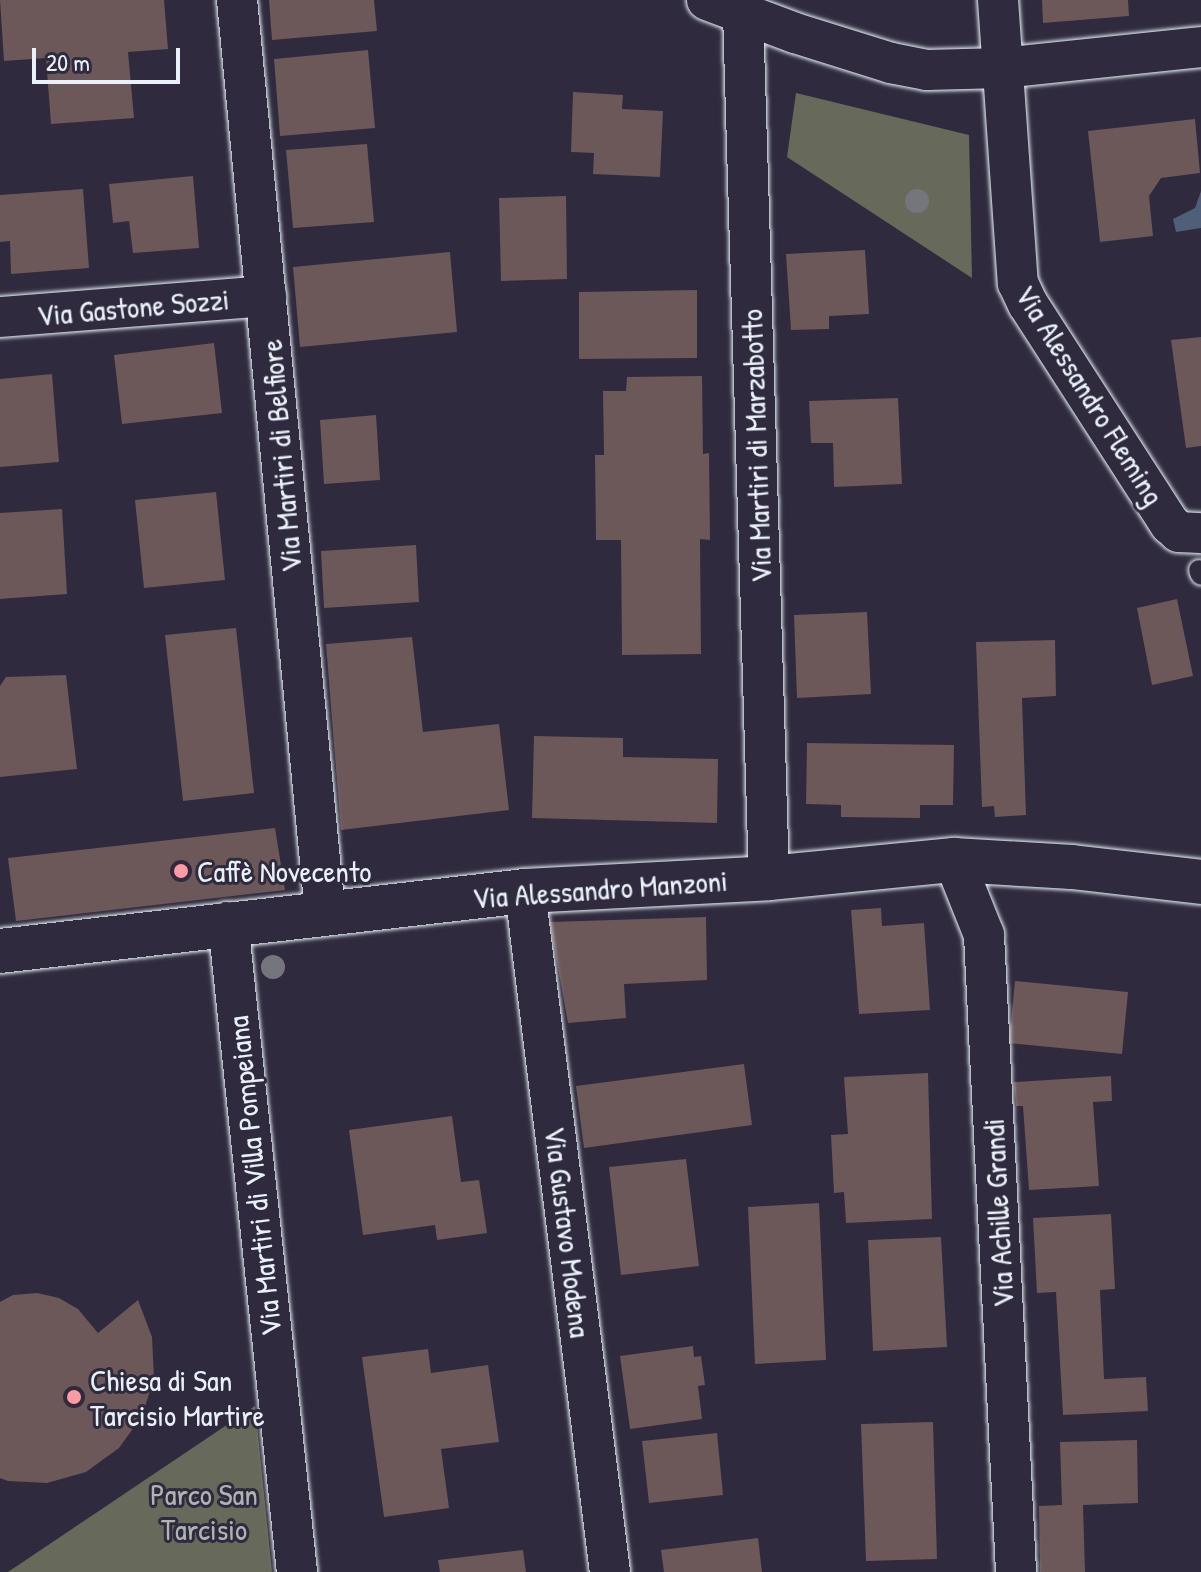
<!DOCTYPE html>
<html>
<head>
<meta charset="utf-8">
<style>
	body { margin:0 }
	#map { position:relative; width:1201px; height:1572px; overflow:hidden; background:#2f2a3d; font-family:"Patrick Hand",sans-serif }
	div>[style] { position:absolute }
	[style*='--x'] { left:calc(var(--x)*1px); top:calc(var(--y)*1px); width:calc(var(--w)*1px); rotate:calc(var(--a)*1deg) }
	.green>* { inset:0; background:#676a5b }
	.water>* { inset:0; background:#4f5e79 }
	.building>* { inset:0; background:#6c5759 }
	.roads { filter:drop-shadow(0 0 2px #e8f1f8) drop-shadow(0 0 2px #e8f1f8) }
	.lane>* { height:20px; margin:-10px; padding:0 10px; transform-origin:10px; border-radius:10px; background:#2f2a3d }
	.street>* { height:40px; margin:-20px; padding:0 20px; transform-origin:20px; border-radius:20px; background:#2f2a3d }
	.secondary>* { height:44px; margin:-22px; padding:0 22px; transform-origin:22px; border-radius:22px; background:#2f2a3d }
	.trees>* { width:24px; height:24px; margin:-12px; border-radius:50%; background:#75767d }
	.dots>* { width:22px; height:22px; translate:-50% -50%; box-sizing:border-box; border:4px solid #2f2a3d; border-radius:50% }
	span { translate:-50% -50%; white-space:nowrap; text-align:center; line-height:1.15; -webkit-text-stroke:6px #2f2a3d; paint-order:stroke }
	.street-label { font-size:30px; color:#e8f1f8 }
	.poi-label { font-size:30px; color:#e8f1f8 }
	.left { translate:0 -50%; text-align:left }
	.park-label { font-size:30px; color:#aeb4b1 }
	.scale { position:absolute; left:32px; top:48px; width:148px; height:36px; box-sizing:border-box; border:4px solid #e8f1f8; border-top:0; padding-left:10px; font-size:24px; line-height:28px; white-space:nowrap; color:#e8f1f8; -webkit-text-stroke:6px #2f2a3d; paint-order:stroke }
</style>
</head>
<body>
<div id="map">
	<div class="green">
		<div style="clip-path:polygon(796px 93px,969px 135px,972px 278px,787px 157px)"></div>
		<div style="clip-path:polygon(255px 1406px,272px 1572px,8px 1572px)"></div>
	</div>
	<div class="water">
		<div style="clip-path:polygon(1201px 191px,1201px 228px,1176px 232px,1173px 219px,1195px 208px)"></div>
	</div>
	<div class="building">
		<div style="clip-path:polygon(0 0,164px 0,168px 49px,128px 52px,134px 118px,51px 124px,46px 58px,4px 61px)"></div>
		<div style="clip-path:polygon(269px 0,374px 0,377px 31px,272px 40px)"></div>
		<div style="clip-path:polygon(1042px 0,1128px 0,1129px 16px,1043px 23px)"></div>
		<div style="clip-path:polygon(368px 50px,375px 128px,280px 136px,274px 59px)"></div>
		<div style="clip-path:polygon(573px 92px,623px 95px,622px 109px,663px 111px,660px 177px,593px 174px,594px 153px,571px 152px)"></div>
		<div style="clip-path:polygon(1195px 119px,1200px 173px,1161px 178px,1149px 196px,1153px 236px,1100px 242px,1088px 131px)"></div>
		<div style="clip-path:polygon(367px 144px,374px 222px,293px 228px,286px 150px)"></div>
		<div style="clip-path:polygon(193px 176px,199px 248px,133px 253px,129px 221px,113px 223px,109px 184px)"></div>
		<div style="clip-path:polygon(83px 189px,89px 268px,11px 274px,10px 241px,0 242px,0 195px)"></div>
		<div style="clip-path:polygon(566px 196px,567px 279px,501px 281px,499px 198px)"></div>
		<div style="clip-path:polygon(865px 250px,869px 314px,829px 316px,829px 329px,791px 330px,786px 254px)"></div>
		<div style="clip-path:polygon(450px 252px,457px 332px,300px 347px,293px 267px)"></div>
		<div style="clip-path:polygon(697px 290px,697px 358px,579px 359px,579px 292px)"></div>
		<div style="clip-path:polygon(1201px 337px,1201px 446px,1186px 448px,1171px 340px)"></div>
		<div style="clip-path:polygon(214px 343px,222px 413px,122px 424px,114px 355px)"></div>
		<div style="clip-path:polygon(52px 374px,59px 462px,0 467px,0 379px)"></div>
		<div style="clip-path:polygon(702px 376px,703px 454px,709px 453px,710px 540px,700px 539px,701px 654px,622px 655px,621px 540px,596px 540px,595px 455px,604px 455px,603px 391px,626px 391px,627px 377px)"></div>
		<div style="clip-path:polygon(898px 398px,902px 484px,834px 487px,833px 443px,811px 443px,809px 401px)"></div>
		<div style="clip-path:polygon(376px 415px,380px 480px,324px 484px,320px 420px)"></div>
		<div style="clip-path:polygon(216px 492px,225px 580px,144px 588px,135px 500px)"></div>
		<div style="clip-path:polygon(62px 509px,67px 594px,0 599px,0 513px)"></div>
		<div style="clip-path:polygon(416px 545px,419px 602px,324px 608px,321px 551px)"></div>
		<div style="clip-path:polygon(1177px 599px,1193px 676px,1152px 685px,1137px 608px)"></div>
		<div style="clip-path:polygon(867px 612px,871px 694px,797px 698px,794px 615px)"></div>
		<div style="clip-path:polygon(236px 628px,254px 793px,183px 801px,165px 635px)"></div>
		<div style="clip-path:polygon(412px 637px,423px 732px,499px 724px,509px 810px,341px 830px,326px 644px)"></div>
		<div style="clip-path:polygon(1055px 640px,1056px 696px,1022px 698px,1026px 815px,995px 817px,994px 806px,982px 807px,976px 642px)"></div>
		<div style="clip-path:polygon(66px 675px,77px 769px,0 777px,0 686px,6px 677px)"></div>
		<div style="clip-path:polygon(534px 736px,623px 738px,623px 757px,718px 759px,717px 823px,532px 818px)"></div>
		<div style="clip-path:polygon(807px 743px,954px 745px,953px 805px,920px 805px,920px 818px,841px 817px,841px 805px,806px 804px)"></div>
		<div style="clip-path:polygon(275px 828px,285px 890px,16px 921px,8px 858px)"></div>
		<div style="clip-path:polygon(881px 908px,882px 926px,924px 923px,930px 1010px,859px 1014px,851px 910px)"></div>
		<div style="clip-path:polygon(706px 917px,707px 980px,624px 984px,626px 1018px,568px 1023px,550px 922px)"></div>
		<div style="clip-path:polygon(1015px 981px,1128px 992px,1122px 1054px,1009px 1043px)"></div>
		<div style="clip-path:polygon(744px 1064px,752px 1125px,584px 1148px,576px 1086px)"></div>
		<div style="clip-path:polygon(928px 1073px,932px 1219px,846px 1223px,844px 1192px,834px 1193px,831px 1135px,848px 1134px,844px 1077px)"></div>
		<div style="clip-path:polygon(1111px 1076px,1112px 1101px,1093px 1102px,1099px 1186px,1029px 1190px,1023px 1106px,1016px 1106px,1014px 1082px)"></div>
		<div style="clip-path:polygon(452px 1116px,461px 1182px,479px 1180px,487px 1233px,437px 1240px,435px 1225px,363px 1235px,349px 1130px)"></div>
		<div style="clip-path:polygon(686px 1159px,699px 1266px,621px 1275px,609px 1167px)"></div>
		<div style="clip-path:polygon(819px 1203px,826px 1360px,755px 1364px,748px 1207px)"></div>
		<div style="clip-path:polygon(1111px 1214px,1115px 1289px,1100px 1290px,1104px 1379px,1146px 1377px,1148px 1411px,1063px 1415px,1056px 1292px,1037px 1293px,1033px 1218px)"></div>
		<div style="clip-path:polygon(941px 1237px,947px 1347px,873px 1351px,868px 1240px)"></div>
		<div style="clip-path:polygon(37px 1293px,59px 1298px,78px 1309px,98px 1333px,138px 1300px,152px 1337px,154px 1378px,142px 1416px,119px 1448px,86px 1472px,47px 1483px,8px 1481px,0 1478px,0 1302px,13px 1295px)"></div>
		<div style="clip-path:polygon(693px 1346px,694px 1357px,701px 1356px,705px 1385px,698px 1386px,702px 1419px,630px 1429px,620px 1356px)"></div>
		<div style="clip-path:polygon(428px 1349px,431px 1373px,488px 1365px,499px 1442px,441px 1449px,449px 1508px,384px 1517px,362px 1357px)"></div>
		<div style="clip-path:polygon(933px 1422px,937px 1559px,866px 1561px,861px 1424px)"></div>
		<div style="clip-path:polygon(717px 1433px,723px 1495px,649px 1503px,642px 1441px)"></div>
		<div style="clip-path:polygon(1137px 1440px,1138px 1503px,1083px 1505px,1085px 1572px,1040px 1572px,1039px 1506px,1062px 1505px,1060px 1442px)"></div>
		<div style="clip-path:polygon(758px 1538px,762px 1572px,664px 1572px,661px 1550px)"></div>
		<div style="clip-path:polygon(523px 1550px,526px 1572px,440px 1572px,438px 1560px)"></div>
	</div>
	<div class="roads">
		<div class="lane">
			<div style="--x:1199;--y:570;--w:5;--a:68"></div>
		</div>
		<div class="street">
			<div style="--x:237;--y:0;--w:916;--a:84.49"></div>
			<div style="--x:707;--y:0;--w:94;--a:20.6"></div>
			<div style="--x:795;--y:33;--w:101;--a:17.4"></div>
			<div style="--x:891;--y:63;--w:37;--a:11"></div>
			<div style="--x:927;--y:70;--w:75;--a:-1.5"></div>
			<div style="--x:1002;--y:68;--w:200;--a:-6"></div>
			<div style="--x:998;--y:0;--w:284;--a:86"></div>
			<div style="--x:1018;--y:283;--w:23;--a:65"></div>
			<div style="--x:1028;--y:304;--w:262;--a:57.2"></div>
			<div style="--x:1170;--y:524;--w:12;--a:42"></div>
			<div style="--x:1179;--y:532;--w:22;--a:3"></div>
			<div style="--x:743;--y:13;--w:865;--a:88.28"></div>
			<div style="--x:0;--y:317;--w:267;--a:-4.5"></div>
			<div style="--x:954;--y:860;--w:81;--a:68.2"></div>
			<div style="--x:984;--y:935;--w:638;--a:87.12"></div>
			<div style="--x:525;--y:891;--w:686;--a:82.89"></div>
			<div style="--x:228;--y:922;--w:654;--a:83.94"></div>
		</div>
		<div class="secondary">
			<div style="--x:0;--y:951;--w:528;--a:-6.52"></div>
			<div style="--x:525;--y:891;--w:244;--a:-3"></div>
			<div style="--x:769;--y:878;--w:186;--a:-5.6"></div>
			<div style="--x:954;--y:860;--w:118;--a:3.4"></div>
			<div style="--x:1072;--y:867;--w:130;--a:6.6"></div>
		</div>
	</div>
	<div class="trees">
		<div style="left:917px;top:201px"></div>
		<div style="left:273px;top:967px"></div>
	</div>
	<div class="dots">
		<div style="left:181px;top:871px;background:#ff9aa2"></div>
		<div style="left:74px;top:1397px;background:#ff9aa2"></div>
	</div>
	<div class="street-label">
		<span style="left:133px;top:307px;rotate:-5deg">Via Gastone Sozzi</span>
		<span style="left:1090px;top:395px;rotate:58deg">Via Alessandro Fleming</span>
		<span style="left:756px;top:446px;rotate:-92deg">Via Martiri di Marzabotto</span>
		<span style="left:281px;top:456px;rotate:-95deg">Via Martiri di Belfiore</span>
		<span style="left:600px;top:889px;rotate:-4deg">Via Alessandro Manzoni</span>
		<span style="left:254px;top:1176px;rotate:-96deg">Via Martiri di Villa Pompeiana</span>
		<span style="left:998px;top:1213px;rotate:-93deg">Via Achille Grandi</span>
		<span style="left:568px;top:1232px;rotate:83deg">Via Gustavo Modena</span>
	</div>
	<div class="poi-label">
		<span class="left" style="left:197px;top:871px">Caffè Novecento</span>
		<span class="left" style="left:90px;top:1397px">Chiesa di San<br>Tarcisio Martire</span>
	</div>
	<div class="park-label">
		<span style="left:204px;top:1511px">Parco San<br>Tarcisio</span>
	</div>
	<div class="scale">20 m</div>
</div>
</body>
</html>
